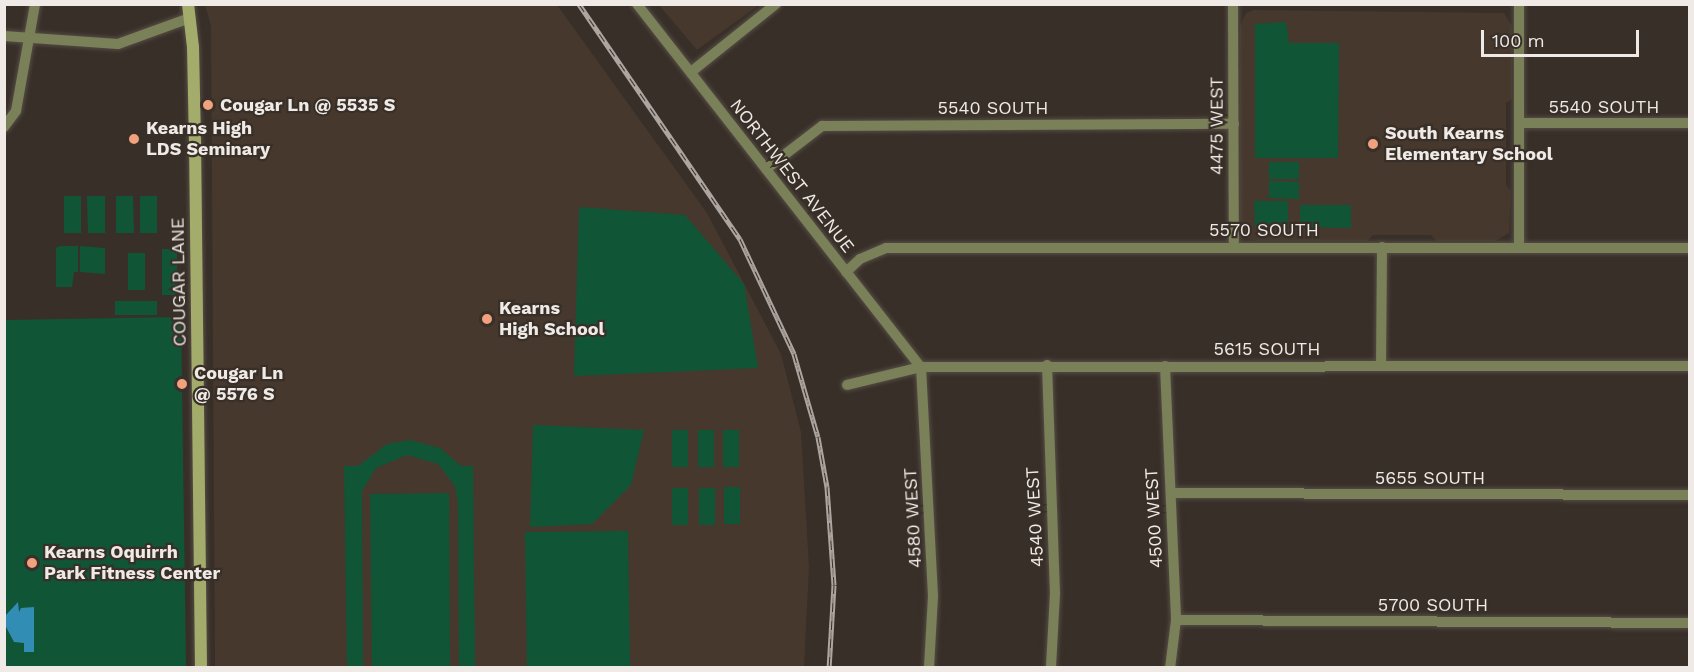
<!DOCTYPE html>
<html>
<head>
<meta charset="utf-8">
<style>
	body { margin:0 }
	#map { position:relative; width:1694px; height:672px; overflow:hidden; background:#382f28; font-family:"Work Sans",sans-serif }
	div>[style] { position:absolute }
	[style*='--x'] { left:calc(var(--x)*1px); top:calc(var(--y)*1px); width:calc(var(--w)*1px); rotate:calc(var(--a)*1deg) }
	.built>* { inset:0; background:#46382d }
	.green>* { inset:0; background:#115537 }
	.water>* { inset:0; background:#328db5 }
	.roads { filter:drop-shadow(0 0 2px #554d46) drop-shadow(0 0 2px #554d46) }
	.street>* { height:10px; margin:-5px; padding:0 5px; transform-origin:5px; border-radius:5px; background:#7a8058 }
	.secondary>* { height:12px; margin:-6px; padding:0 6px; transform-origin:6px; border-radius:6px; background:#a4ac6b }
	.rail>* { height:5px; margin-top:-2.5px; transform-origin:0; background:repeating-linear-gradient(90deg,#382f28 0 9px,#ada5a0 0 18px); box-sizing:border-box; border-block:2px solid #ada5a0 }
	.dots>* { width:16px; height:16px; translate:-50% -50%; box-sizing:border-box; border:3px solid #382f28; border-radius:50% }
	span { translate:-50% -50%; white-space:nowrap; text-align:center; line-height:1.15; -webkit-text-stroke:4.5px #382f28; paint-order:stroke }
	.poi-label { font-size:18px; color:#f0eae6; font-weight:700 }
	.left { translate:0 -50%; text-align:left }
	.street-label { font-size:18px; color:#f0eae6 }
	.frame { position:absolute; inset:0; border:6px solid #f0eae6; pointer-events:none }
	.scale { position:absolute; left:1481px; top:30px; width:158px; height:27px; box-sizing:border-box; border:3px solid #f0eae6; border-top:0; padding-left:8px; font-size:18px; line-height:21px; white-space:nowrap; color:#f0eae6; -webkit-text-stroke:4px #382f28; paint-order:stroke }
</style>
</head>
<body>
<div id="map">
	<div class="built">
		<div style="clip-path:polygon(205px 5px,557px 5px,707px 213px,781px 354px,801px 432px,809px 567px,804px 667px,215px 667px,211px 26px)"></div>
		<div style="clip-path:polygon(659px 5px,759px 5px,697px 50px)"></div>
		<div style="clip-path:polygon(1254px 10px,1504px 13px,1512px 26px,1512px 99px,1506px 103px,1506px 185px,1511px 191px,1509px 233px,1495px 241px,1437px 241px,1431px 235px,1373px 235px,1367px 241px,1256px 241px,1245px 237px,1240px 226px,1240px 26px,1246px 13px)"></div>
	</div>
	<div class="green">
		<div style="clip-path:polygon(1286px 22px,1289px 43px,1339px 43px,1338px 158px,1255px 158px,1255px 24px)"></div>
		<div style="clip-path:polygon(1269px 162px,1299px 162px,1299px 179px,1269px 179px)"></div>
		<div style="clip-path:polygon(1269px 181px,1299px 182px,1299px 199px,1269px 198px)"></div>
		<div style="clip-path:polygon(64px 196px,81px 196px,81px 233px,64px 233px)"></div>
		<div style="clip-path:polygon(87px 196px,105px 196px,105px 233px,88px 233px)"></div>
		<div style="clip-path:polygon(116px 196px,133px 196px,134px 233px,116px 233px)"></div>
		<div style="clip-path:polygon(140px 196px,157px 196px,157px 233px,140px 233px)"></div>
		<div style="clip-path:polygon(1254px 201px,1288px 201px,1288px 227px,1255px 227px)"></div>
		<div style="clip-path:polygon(1300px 205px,1351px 205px,1351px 228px,1300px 227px)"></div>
		<div style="clip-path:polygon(579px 207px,685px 215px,744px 284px,758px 368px,574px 376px)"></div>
		<div style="clip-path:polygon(60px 246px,78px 246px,78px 272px,74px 272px,72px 287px,56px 287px,56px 248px)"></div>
		<div style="clip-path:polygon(80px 246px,105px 248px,105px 274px,80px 272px)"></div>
		<div style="clip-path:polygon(162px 249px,177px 249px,177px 295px,162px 295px)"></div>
		<div style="clip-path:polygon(128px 253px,145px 253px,145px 290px,128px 290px)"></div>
		<div style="clip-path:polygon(115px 301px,157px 301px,157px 315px,115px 315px)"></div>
		<div style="clip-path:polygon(181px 317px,186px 667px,5px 668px,5px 320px)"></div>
		<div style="clip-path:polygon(533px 425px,644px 430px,631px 485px,592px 524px,530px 527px)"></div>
		<div style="clip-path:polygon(672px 430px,688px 430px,688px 467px,672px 467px)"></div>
		<div style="clip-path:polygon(698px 430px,714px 430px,714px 467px,698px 467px)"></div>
		<div style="clip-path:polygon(723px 430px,739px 430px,739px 467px,723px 467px)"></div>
		<div style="clip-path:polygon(410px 440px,440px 448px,461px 466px,473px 466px,475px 667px,459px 667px,458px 503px,455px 486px,438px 464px,407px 455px,376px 468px,362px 491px,363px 667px,347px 667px,344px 466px,358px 466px,387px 444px)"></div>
		<div style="clip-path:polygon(724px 487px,740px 487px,740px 524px,724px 524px)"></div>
		<div style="clip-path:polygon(672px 488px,688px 488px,688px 525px,672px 525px)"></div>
		<div style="clip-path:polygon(699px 488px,715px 488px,715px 525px,699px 525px)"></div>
		<div style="clip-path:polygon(449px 493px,450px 667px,372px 667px,370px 494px)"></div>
		<div style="clip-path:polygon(628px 531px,630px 667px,527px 667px,525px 532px)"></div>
	</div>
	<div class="water">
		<div style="clip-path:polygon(18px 602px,19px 612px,21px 608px,34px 607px,34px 652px,24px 652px,24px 643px,14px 642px,5px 625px,5px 616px)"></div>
	</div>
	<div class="roads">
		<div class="street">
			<div style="--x:637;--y:4;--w:461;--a:52"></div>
			<div style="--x:921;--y:367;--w:229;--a:87"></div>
			<div style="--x:933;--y:596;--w:72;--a:93.2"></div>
			<div style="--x:1233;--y:4;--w:243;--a:89.8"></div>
			<div style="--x:1519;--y:4;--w:244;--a:90"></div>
			<div style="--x:4;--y:36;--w:114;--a:4"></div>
			<div style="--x:118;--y:44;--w:77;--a:-19.9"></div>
			<div style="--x:691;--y:72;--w:109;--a:-38.7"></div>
			<div style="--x:1519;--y:123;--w:171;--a:0"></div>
			<div style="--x:4;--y:127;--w:20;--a:-53"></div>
			<div style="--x:16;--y:111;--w:109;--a:-79.9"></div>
			<div style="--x:766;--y:169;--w:71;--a:-37.5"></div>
			<div style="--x:822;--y:126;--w:412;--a:-0.3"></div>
			<div style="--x:846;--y:272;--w:19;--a:-43"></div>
			<div style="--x:860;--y:259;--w:28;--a:-23"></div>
			<div style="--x:886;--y:248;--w:804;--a:0"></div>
			<div style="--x:1047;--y:365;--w:228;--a:88"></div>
			<div style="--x:1055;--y:593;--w:75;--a:93.1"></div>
			<div style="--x:1381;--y:365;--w:118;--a:-89.5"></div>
			<div style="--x:1165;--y:366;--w:254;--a:87.5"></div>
			<div style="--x:1176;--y:620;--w:48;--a:97.1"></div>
			<div style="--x:847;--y:385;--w:76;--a:-13.7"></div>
			<div style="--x:921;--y:367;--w:769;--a:-0.07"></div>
			<div style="--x:1171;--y:493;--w:519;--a:0.22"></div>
			<div style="--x:1176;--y:620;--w:514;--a:0.33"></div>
		</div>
		<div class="secondary">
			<div style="--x:188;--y:4;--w:43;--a:83.4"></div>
			<div style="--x:193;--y:47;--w:93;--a:88.8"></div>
			<div style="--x:195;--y:140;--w:528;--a:89.35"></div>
		</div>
	</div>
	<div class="rail">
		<div style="--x:579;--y:4;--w:285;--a:55.6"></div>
		<div style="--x:740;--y:239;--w:127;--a:64.8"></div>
		<div style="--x:794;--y:354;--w:86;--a:73.9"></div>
		<div style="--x:818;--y:437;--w:51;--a:79.8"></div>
		<div style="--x:827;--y:487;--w:98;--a:85.9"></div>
		<div style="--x:834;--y:585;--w:83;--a:93.4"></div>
	</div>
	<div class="dots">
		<div style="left:208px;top:105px;background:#f1a17d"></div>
		<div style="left:134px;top:139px;background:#f1a17d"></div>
		<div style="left:1373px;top:144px;background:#f1a17d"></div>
		<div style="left:487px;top:319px;background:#f1a17d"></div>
		<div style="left:182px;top:384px;background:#f1a17d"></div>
		<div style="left:32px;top:563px;background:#f1a17d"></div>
	</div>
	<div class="poi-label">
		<span class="left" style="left:220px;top:105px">Cougar Ln @ 5535 S</span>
		<span class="left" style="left:146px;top:139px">Kearns High<br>LDS Seminary</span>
		<span class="left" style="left:1385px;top:144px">South Kearns<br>Elementary School</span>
		<span class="left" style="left:499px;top:319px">Kearns<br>High School</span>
		<span class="left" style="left:194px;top:384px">Cougar Ln<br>@ 5576 S</span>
		<span class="left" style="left:44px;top:563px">Kearns Oquirrh<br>Park Fitness Center</span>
	</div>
	<div class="street-label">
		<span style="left:1604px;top:107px">5540 SOUTH</span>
		<span style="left:993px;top:108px">5540 SOUTH</span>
		<span style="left:1217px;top:126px;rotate:-90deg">4475 WEST</span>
		<span style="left:792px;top:176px;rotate:52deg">NORTHWEST AVENUE</span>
		<span style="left:1264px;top:230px">5570 SOUTH</span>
		<span style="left:179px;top:282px;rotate:-91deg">COUGAR LANE</span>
		<span style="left:1267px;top:349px">5615 SOUTH</span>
		<span style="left:1430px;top:478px">5655 SOUTH</span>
		<span style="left:1035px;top:517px;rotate:-93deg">4540 WEST</span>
		<span style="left:913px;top:518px;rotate:-93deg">4580 WEST</span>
		<span style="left:1154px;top:518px;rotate:-93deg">4500 WEST</span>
		<span style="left:1433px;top:605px">5700 SOUTH</span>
	</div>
	<div class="frame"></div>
	<div class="scale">100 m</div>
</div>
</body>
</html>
